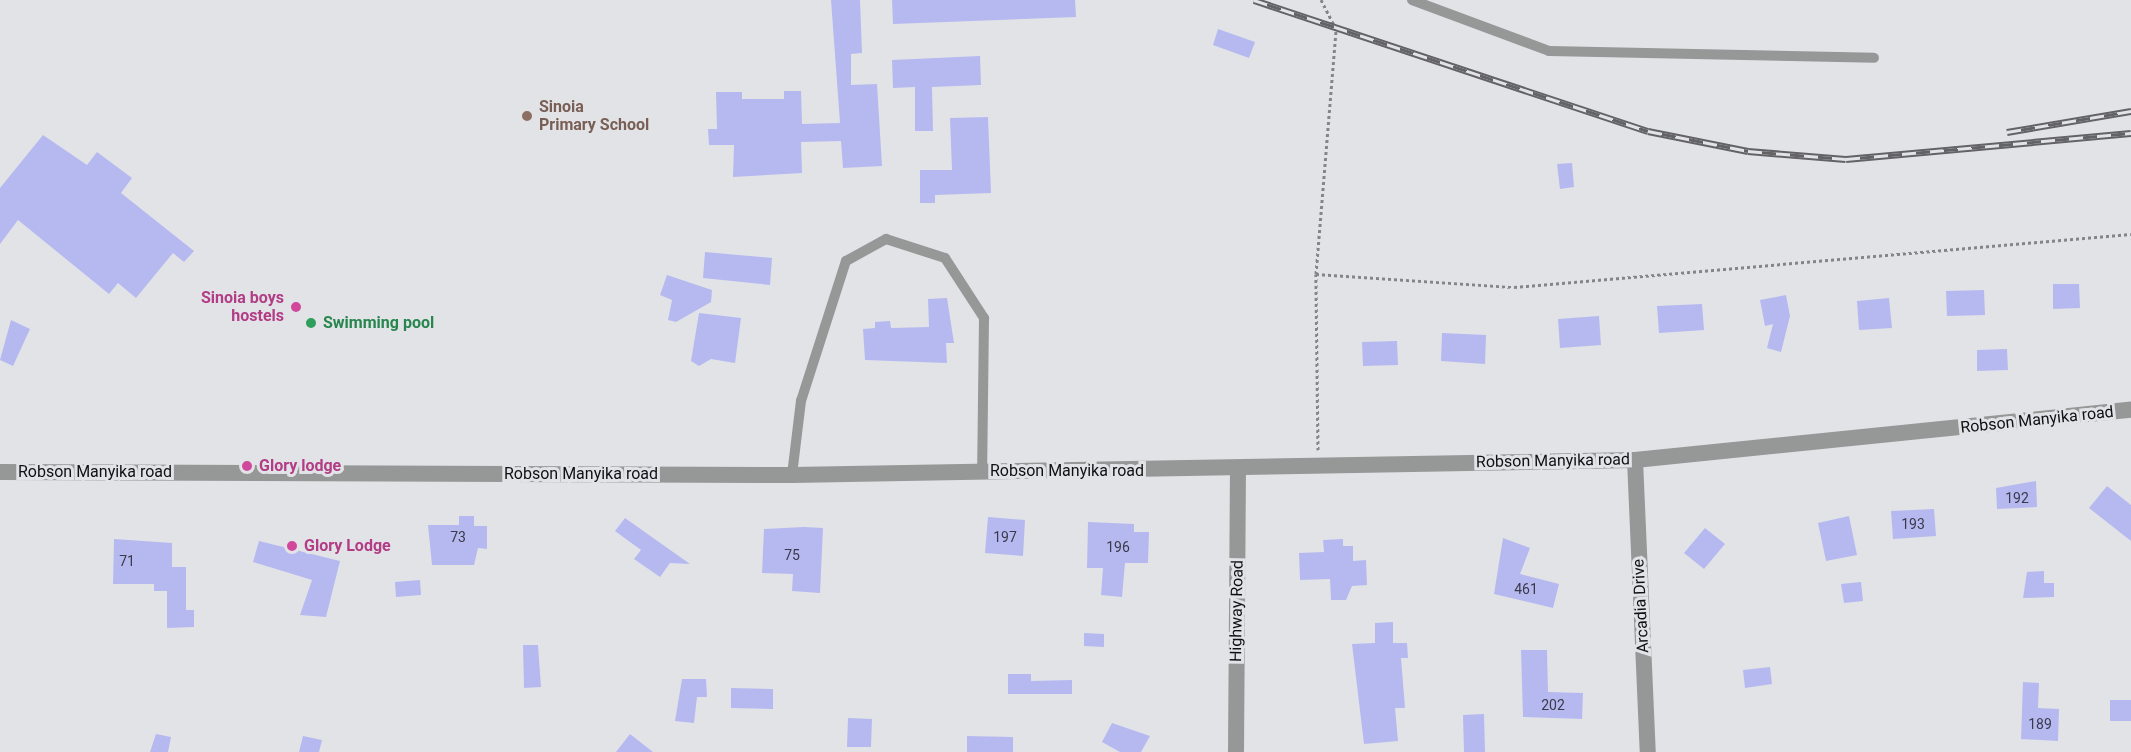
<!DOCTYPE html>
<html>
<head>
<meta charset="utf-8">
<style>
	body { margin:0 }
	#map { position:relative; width:2131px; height:752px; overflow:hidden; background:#e2e3e7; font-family:Roboto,sans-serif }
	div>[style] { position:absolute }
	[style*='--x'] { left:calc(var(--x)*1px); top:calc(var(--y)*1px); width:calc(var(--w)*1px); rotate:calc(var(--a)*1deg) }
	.building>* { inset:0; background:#b6b9f0 }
	.path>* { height:3px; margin-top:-1.5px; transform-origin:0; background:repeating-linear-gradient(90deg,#848588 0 3px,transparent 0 6px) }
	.service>* { height:10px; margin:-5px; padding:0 5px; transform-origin:5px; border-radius:5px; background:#959897 }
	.minor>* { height:16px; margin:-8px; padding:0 8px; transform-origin:8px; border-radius:8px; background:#959897 }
	.tertiary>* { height:16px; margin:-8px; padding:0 8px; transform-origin:8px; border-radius:8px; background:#959897 }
	.rail>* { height:7px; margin-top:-3.5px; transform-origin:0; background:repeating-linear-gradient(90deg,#e2e3e7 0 14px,#636366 0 28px); box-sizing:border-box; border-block:2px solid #636366 }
	.dots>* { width:16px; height:16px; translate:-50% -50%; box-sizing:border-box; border:3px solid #e2e3e7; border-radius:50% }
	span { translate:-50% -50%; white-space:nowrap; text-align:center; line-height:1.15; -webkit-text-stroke:6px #e2e3e7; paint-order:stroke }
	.number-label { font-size:14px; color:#3a3a4a }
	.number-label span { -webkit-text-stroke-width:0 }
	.education-label { font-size:16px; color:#785e54; font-weight:700 }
	.left { translate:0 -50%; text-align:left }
	.hotel-label { font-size:16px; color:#b23c85; font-weight:700 }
	.right { translate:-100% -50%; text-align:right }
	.leisure-label { font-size:16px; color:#27864d; font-weight:700 }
	.street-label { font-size:16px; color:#101012 }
</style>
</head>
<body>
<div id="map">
	<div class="building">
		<div style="clip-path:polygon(831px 0,860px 0,862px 53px,851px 54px,851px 85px,877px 84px,882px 166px,843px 168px,841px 141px,801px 142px,802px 173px,733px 177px,734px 145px,709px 145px,708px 129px,717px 129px,716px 92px,742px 92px,742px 99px,784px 99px,784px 91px,801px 91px,802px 124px,840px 123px)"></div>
		<div style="clip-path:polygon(892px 0,1075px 0,1076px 17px,893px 24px)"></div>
		<div style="clip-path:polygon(1218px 29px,1255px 42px,1249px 58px,1213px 45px)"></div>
		<div style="clip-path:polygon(980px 56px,981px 85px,932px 87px,933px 131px,915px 131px,915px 87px,893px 88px,892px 60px)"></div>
		<div style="clip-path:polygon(988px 117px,991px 193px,935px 195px,935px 203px,920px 203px,920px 170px,952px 170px,950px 118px)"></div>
		<div style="clip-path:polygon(43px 135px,87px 165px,97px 152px,132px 178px,121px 193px,194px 251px,184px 262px,173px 253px,136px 298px,118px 283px,109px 294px,18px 220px,0 244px,0 188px)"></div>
		<div style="clip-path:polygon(1572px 163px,1574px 187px,1560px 189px,1557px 164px)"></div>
		<div style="clip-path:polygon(705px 252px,772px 258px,770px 285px,703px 278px)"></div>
		<div style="clip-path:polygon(667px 275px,712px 290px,711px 302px,676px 322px,668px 320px,672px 300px,660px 295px)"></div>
		<div style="clip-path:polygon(2053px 284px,2079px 284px,2080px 308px,2053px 309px)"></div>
		<div style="clip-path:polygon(1984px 290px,1985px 315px,1947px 316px,1946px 291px)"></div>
		<div style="clip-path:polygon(1786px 295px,1790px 316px,1781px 352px,1767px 348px,1773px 324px,1765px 326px,1760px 300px)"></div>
		<div style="clip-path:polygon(947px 298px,954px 343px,946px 343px,947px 363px,865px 360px,863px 329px,875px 328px,875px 322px,890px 321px,891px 328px,929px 327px,928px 299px)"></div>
		<div style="clip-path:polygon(1889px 298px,1892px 328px,1859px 330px,1857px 301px)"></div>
		<div style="clip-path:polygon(1702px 304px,1704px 330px,1659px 333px,1657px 306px)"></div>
		<div style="clip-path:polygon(699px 313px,741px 318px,735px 363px,711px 359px,699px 366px,691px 361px)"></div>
		<div style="clip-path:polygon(1599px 316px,1601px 345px,1560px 348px,1558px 319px)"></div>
		<div style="clip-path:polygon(11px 320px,30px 329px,13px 366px,0 360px)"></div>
		<div style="clip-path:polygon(1442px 333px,1486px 335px,1485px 364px,1441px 361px)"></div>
		<div style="clip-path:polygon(1397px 341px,1398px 365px,1363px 366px,1362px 342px)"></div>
		<div style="clip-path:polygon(2007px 349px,2008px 370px,1977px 371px,1977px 350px)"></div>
		<div style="clip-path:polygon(2036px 481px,2037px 507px,1997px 509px,1996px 488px)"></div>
		<div style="clip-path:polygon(2107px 486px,2131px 505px,2131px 541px,2089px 508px)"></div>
		<div style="clip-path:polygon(1934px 509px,1936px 536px,1893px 539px,1891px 511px)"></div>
		<div style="clip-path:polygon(459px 516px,474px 516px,474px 526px,487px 526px,487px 549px,478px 548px,474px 565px,432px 565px,428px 525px,459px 525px)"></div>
		<div style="clip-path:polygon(1849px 516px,1857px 555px,1826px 561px,1818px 523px)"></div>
		<div style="clip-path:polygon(988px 517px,1025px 520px,1023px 556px,985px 553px)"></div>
		<div style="clip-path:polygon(625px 518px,690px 564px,670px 563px,660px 577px,634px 559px,641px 550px,615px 531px)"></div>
		<div style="clip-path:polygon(1088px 522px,1134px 524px,1134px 532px,1149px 532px,1148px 563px,1125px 563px,1122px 597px,1101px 595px,1103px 568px,1087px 568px)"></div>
		<div style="clip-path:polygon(804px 527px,823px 528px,820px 593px,792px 591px,793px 574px,762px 573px,764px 529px)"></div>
		<div style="clip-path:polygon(1705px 528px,1725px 544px,1704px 569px,1684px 553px)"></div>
		<div style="clip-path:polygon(1503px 538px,1530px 548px,1520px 574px,1559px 584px,1553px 608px,1494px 594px)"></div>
		<div style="clip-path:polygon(114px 539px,172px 543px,172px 567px,186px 567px,186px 610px,194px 610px,194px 627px,167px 628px,167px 591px,154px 591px,154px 584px,113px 584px)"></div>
		<div style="clip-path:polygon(1343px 539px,1343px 546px,1353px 546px,1353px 561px,1366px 560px,1367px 585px,1352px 586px,1346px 600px,1331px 600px,1330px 579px,1300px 580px,1299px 553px,1324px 552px,1323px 540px)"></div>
		<div style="clip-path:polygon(259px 541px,340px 561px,326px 617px,300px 615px,312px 580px,253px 562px)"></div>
		<div style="clip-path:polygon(2044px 571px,2044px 583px,2054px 583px,2054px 597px,2023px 598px,2027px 572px)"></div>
		<div style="clip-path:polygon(420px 580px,421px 595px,396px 597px,395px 582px)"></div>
		<div style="clip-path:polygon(1861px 582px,1863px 601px,1844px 603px,1841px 584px)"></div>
		<div style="clip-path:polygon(1393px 622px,1393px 643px,1407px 643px,1408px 658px,1401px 658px,1405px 708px,1395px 708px,1398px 741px,1364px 744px,1352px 644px,1375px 643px,1375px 623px)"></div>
		<div style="clip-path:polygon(1084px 633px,1104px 634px,1104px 647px,1084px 646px)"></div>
		<div style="clip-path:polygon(523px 645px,538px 645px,541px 687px,524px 688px)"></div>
		<div style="clip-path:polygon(1521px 650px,1547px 650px,1548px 692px,1583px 693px,1582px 719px,1523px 717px)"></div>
		<div style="clip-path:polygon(1770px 667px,1772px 684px,1745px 688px,1743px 670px)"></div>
		<div style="clip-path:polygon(1008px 674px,1031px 674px,1031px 681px,1072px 680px,1072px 694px,1008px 694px)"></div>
		<div style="clip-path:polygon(682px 679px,706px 679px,707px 697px,697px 697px,694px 723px,675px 721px)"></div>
		<div style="clip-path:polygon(2023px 682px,2039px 683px,2038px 708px,2059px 709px,2058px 741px,2021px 739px)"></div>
		<div style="clip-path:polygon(731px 688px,773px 689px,773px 709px,731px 708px)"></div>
		<div style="clip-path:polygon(2110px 700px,2131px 700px,2131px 721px,2110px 721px)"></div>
		<div style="clip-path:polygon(1484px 714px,1485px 752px,1464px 752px,1463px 715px)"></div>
		<div style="clip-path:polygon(848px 718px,872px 719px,871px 747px,847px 747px)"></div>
		<div style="clip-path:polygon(1112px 723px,1150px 736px,1141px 752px,1120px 752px,1102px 742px)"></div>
		<div style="clip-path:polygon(156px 734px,171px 737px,168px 752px,150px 752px)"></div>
		<div style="clip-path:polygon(630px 734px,653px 752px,616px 752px)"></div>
		<div style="clip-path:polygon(303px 736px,322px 740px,319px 752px,299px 752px)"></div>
		<div style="clip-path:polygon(967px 736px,1013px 737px,1013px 752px,967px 752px)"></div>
	</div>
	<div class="path">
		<div style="--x:1316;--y:274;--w:198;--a:3.8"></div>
		<div style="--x:1514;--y:287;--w:619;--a:-4.91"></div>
		<div style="--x:1318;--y:450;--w:176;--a:-90.7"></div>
		<div style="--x:1316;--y:274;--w:246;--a:-85.3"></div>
		<div style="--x:1336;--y:29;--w:33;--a:-117"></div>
	</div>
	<div class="service">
		<div style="--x:1412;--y:0;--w:146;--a:20.4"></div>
		<div style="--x:1549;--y:51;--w:325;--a:1.2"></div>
		<div style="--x:792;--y:475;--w:75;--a:-83.1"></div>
		<div style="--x:801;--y:401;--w:147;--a:-72.2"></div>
		<div style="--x:846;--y:261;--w:46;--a:-28.8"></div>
		<div style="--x:886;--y:239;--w:62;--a:17.9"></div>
		<div style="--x:945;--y:258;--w:72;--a:57"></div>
		<div style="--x:984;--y:318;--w:154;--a:90.7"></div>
	</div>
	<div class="minor">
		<div style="--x:1635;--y:460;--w:292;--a:87.5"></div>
	</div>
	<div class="tertiary">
		<div style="--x:0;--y:472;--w:792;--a:0.22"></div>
		<div style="--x:792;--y:475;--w:843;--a:-1.02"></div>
		<div style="--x:1635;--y:460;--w:499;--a:-5.8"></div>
		<div style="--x:1236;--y:752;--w:281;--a:-89.6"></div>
	</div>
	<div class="rail">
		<div style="--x:1254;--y:0;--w:415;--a:18.4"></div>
		<div style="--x:1648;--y:131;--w:102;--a:11.3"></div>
		<div style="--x:1748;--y:151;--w:98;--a:4.7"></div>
		<div style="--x:1846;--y:159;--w:286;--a:-5.2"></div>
		<div style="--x:2007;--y:132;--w:126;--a:-9.6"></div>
	</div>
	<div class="dots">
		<div style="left:527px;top:116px;background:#8d6e63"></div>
		<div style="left:296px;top:307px;background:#d1479c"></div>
		<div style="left:311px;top:323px;background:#2e9e5b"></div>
		<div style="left:247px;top:466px;background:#d1479c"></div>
		<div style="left:292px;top:546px;background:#d1479c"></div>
	</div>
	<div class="number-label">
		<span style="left:2017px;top:498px">192</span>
		<span style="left:1913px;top:524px">193</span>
		<span style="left:458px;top:537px">73</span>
		<span style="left:1005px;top:537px">197</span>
		<span style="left:1118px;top:547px">196</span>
		<span style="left:792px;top:555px">75</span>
		<span style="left:127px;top:561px">71</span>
		<span style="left:1526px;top:589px">461</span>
		<span style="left:1553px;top:705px">202</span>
		<span style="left:2040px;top:724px">189</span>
	</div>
	<div class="education-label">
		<span class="left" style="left:539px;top:116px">Sinoia<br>Primary School</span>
	</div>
	<div class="hotel-label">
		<span class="right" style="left:284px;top:307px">Sinoia boys<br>hostels</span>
		<span class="left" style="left:259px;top:466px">Glory lodge</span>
		<span class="left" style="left:304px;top:546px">Glory Lodge</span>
	</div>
	<div class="leisure-label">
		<span class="left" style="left:323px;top:323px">Swimming pool</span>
	</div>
	<div class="street-label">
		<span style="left:2037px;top:420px;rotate:-6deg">Robson Manyika road</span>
		<span style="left:1553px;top:461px;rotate:-1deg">Robson Manyika road</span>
		<span style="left:1067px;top:471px">Robson Manyika road</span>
		<span style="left:95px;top:472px">Robson Manyika road</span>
		<span style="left:581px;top:474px">Robson Manyika road</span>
		<span style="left:1641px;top:606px;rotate:-93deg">Arcadia Drive</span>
		<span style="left:1237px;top:611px;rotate:-89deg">Highway Road</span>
	</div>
</div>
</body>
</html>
